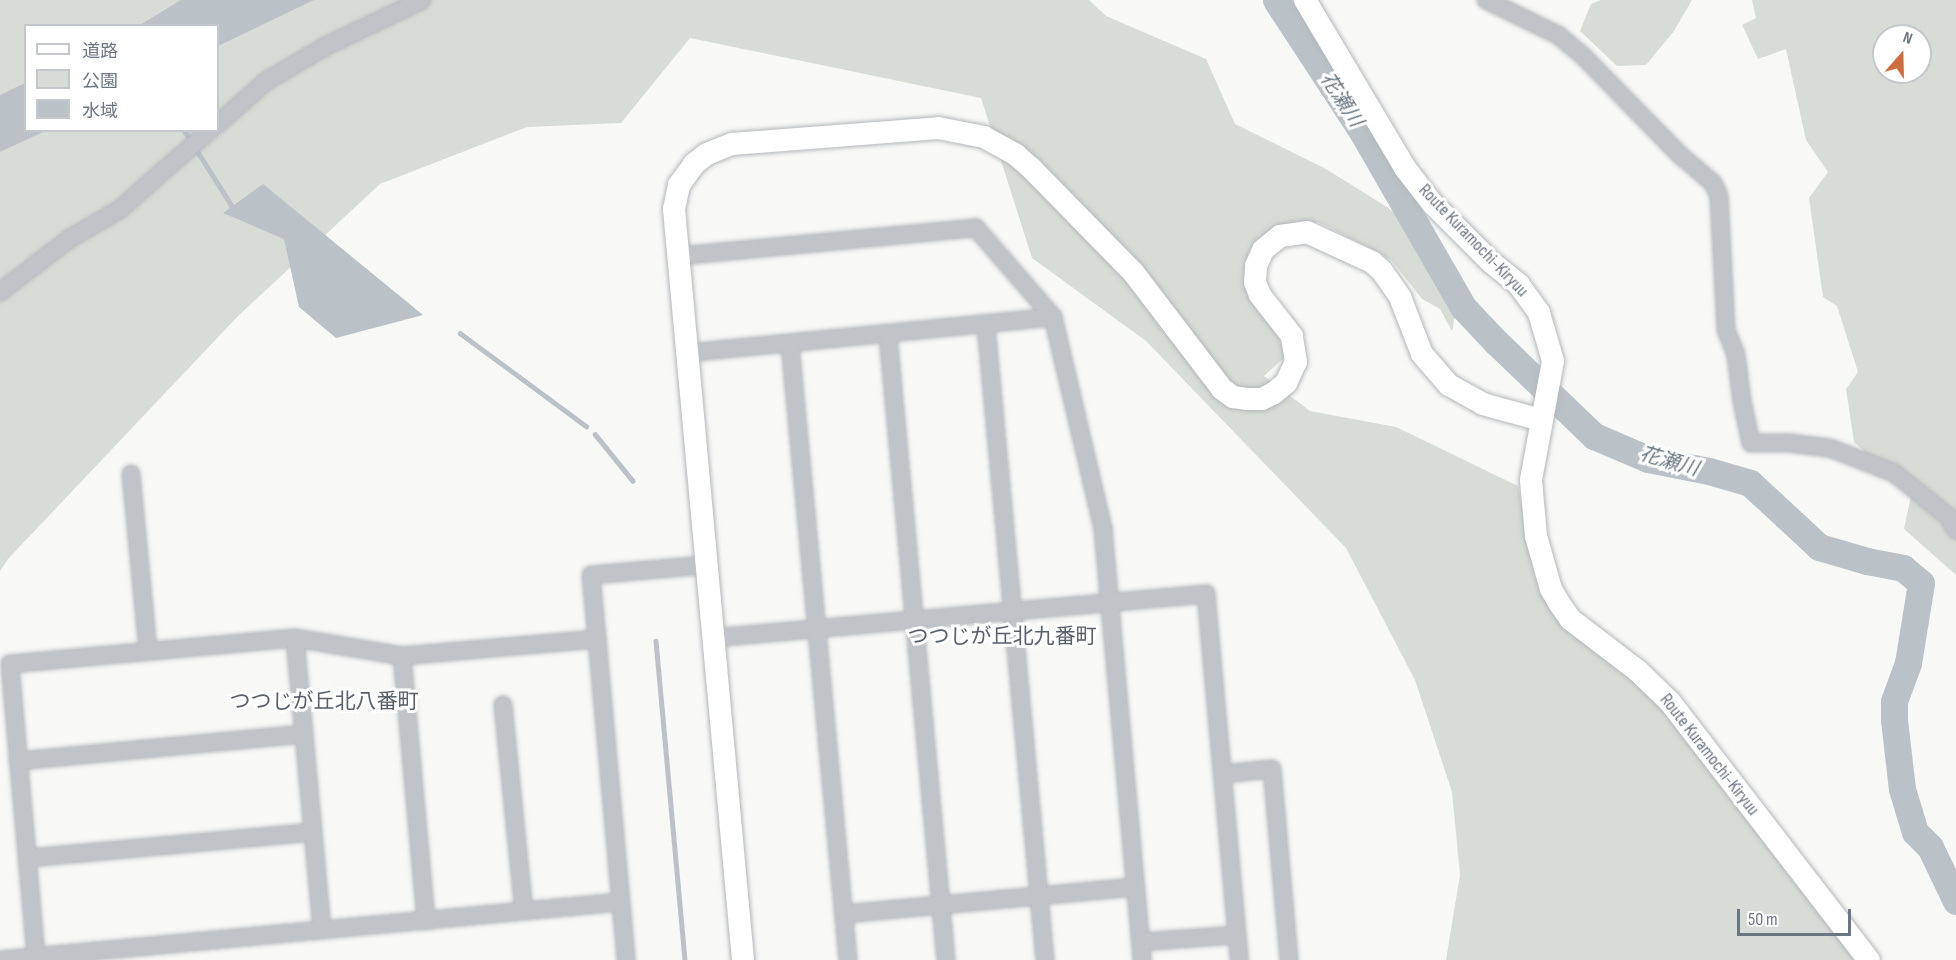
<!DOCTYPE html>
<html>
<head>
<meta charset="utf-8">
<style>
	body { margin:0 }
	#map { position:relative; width:1956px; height:960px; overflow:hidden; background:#f8f8f6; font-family:"Sofia Sans Condensed","Noto Sans JP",sans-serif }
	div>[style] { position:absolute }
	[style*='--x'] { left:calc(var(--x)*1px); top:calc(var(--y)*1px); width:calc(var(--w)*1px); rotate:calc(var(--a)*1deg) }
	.green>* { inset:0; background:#d8dcd6 }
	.water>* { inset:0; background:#bac2c7 }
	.stream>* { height:4.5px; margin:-2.25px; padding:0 2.25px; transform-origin:2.25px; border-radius:2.25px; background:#bac2c7 }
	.river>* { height:27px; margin:-13.5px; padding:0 13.5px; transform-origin:13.5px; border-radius:13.5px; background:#bac2c7 }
	.roads { filter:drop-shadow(0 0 2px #b3b7bb) drop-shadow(0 0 2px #b3b7bb) }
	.street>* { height:16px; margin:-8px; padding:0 8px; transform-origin:8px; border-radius:8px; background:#c0c3c7 }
	.secondary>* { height:22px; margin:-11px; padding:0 11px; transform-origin:11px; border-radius:11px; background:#fff }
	span { translate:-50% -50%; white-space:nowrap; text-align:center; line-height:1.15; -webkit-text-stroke:6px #fff; paint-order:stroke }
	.street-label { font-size:18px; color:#6b7683 }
	.water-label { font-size:20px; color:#67767f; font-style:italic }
	.quarter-label { font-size:21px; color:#586069 }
	.legend { position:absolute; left:24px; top:24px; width:195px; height:108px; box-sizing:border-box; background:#fff; border:2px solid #c4c8cd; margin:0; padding:8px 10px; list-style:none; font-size:18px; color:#6b7683 }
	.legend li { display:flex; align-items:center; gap:12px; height:30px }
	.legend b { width:30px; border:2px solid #c4c8cd }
	.north { position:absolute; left:1872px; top:24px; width:60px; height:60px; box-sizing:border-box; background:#fff; border:2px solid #c4c8cd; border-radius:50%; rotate:20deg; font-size:16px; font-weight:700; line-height:24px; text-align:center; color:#6b7683 }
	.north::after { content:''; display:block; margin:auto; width:21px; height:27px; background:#cf6d3f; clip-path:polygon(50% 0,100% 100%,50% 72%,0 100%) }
	.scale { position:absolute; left:1737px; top:909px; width:114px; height:27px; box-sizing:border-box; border:3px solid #6b7683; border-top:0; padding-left:8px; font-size:18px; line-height:21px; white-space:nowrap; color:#6b7683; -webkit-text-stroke:4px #fff; paint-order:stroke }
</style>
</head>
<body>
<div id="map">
	<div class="green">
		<div style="clip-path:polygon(evenodd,0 0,1089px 0,1106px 16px,1206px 59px,1235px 124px,1326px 169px,1387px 207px,1409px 224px,1424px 245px,1457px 306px,1452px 331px,1440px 309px,1422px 299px,1392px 261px,1376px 251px,1318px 222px,1283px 224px,1269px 230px,1254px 243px,1245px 262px,1245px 286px,1255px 307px,1280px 339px,1285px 357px,1264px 376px,1310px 411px,1396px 427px,1518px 486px,1535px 577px,1569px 625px,1667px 706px,1857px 960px,1446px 960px,1460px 875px,1452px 792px,1415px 680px,1346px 548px,1146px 341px,1032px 258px,981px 98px,690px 38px,621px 123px,527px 127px,380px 184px,238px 316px,8px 559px,0 571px,0 0,26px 26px,218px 26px,218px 130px,26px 130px,26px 26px)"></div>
		<div style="clip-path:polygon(1601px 0,1692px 0,1674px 31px,1646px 65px,1617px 66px,1580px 31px,1591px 4px)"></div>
		<div style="clip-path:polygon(evenodd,1752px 0,1956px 0,1956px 575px,1904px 529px,1911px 495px,1854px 442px,1846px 389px,1858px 372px,1837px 306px,1823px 297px,1809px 198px,1828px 172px,1806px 140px,1786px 49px,1758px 59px,1742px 25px,1756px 18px,1752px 0,1884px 36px,1920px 36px,1920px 72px,1884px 72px,1884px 36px)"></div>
	</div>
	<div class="water">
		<div style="clip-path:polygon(181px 0,314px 0,218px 46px,218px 26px,140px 25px)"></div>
		<div style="clip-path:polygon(25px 83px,26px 130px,45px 131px,0 152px,0 95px)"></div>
		<div style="clip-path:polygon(263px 184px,423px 315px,336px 338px,299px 307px,284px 239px,223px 213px)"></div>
	</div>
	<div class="stream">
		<div style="--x:184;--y:130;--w:90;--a:57.7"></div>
		<div style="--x:460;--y:333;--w:157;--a:36.4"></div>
		<div style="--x:595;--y:434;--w:60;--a:51"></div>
		<div style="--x:656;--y:641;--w:320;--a:84.8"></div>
	</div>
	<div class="river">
		<div style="--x:1276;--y:0;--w:159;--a:56.8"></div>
		<div style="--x:1363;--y:133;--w:201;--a:60.1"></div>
		<div style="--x:1463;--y:307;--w:48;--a:46.7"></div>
		<div style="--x:1496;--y:342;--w:136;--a:43.8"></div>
		<div style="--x:1594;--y:436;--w:59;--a:23.1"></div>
		<div style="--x:1648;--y:459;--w:62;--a:11.1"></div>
		<div style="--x:1709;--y:471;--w:43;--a:16.3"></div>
		<div style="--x:1750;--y:483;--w:94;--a:42.8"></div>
		<div style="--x:1819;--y:547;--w:50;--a:16.3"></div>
		<div style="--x:1867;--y:561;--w:37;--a:11"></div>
		<div style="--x:1903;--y:568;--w:23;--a:40"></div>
		<div style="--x:1921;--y:583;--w:81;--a:99.2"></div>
		<div style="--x:1908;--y:663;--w:40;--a:110.2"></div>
		<div style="--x:1894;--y:701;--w:19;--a:90"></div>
		<div style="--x:1894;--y:720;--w:69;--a:83.4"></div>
		<div style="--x:1902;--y:789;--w:45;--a:73.2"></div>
		<div style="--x:1915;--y:832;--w:21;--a:45"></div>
		<div style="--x:1930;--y:847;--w:60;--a:64.3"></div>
	</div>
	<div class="roads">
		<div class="street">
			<div style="--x:1486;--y:0;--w:80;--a:25.9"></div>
			<div style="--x:1558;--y:35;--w:34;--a:40"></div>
			<div style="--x:1584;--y:57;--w:137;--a:45.6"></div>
			<div style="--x:1680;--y:155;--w:43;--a:40.3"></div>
			<div style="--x:1713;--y:183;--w:14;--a:65"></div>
			<div style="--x:1719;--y:196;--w:134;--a:87"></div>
			<div style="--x:1726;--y:330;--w:27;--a:68"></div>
			<div style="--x:1736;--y:355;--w:46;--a:82.6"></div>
			<div style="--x:1742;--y:401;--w:43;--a:77.9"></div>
			<div style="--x:1751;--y:443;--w:38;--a:0"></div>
			<div style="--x:1789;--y:443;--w:41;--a:7"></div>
			<div style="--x:1830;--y:448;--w:69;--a:21.3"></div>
			<div style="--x:1894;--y:473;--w:70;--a:38.7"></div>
			<div style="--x:1949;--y:517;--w:15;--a:62"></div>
			<div style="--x:218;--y:124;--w:63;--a:-41.8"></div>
			<div style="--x:265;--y:82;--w:71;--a:-30.5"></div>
			<div style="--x:326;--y:46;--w:106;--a:-25.6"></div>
			<div style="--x:678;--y:256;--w:299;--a:-5.4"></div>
			<div style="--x:976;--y:228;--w:118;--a:49.1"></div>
			<div style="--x:1053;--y:317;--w:370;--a:174.4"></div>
			<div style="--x:0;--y:292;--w:87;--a:-37.5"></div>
			<div style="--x:69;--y:239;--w:58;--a:-30.1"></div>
			<div style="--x:119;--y:210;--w:121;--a:-41.3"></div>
			<div style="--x:1053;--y:317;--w:218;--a:76.7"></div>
			<div style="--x:1103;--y:529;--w:433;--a:84.8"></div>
			<div style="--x:986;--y:325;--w:638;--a:84.69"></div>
			<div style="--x:888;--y:335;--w:628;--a:84.7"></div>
			<div style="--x:790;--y:344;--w:619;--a:84.62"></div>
			<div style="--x:131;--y:474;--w:178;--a:84.5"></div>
			<div style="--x:295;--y:638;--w:293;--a:84.7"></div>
			<div style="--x:712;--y:638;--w:496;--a:-5.1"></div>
			<div style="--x:1206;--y:594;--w:367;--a:84.8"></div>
			<div style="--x:597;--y:639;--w:64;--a:-95.4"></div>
			<div style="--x:591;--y:575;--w:115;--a:-5"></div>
			<div style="--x:402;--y:656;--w:266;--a:84.8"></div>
			<div style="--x:503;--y:705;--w:206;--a:84.2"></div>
			<div style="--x:18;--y:761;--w:287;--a:-5.4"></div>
			<div style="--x:1223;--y:774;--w:49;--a:-5.8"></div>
			<div style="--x:1272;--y:769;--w:192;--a:84.9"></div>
			<div style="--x:28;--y:858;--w:285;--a:-5.2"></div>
			<div style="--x:844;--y:914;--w:292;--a:-5.3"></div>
			<div style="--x:1141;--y:942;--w:96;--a:-4.2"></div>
			<div style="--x:36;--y:956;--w:293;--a:-95.1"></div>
			<div style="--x:10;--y:664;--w:286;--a:-5.2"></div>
			<div style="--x:295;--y:638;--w:109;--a:9.5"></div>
			<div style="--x:402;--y:656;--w:196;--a:-5"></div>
			<div style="--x:597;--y:639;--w:322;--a:84.8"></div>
			<div style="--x:0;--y:960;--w:623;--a:-5.34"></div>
		</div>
		<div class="secondary">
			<div style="--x:1305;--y:0;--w:196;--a:59.2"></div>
			<div style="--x:1405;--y:168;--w:44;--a:52.4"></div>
			<div style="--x:1432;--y:203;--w:83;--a:45"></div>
			<div style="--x:1491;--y:262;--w:36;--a:39"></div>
			<div style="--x:1519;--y:285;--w:34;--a:54"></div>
			<div style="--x:1539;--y:313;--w:50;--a:73.7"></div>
			<div style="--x:1553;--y:361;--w:121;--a:100.5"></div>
			<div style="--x:1531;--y:480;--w:56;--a:84.9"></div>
			<div style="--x:1536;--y:536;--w:55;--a:74.2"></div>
			<div style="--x:1551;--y:589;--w:16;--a:60"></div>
			<div style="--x:1559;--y:603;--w:19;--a:55"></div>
			<div style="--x:1570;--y:619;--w:86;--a:37.4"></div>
			<div style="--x:1638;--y:671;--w:45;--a:44.1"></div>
			<div style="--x:1670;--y:702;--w:326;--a:52.4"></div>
			<div style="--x:743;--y:960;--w:754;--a:-95.25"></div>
			<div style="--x:674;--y:209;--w:25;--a:-78"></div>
			<div style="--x:679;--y:185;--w:26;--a:-54"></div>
			<div style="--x:694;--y:164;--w:16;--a:-38"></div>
			<div style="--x:707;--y:154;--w:27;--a:-22"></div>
			<div style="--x:732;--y:144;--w:207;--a:-4.4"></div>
			<div style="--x:938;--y:128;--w:47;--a:11.1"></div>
			<div style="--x:984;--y:137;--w:37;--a:29"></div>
			<div style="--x:1016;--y:155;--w:21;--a:41"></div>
			<div style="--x:1032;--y:169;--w:144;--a:45.6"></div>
			<div style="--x:1133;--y:272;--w:147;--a:52.7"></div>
			<div style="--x:1222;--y:389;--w:14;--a:36"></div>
			<div style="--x:1233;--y:397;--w:14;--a:8"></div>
			<div style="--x:1247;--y:399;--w:15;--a:0"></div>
			<div style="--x:1262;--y:399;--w:13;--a:-27"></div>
			<div style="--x:1274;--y:393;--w:16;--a:-40"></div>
			<div style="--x:1286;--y:383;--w:23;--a:-65"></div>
			<div style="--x:1296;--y:362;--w:26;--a:-99"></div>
			<div style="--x:1292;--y:336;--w:52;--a:-128"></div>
			<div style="--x:1260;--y:295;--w:14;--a:-111"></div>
			<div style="--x:1255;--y:282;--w:16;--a:-86"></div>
			<div style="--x:1256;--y:266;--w:17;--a:-66"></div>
			<div style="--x:1263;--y:250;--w:22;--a:-39"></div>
			<div style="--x:1280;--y:236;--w:27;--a:-8"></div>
			<div style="--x:1307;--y:232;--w:72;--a:24.8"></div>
			<div style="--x:1372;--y:262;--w:13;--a:42"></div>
			<div style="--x:1382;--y:271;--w:32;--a:55"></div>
			<div style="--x:1400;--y:297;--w:61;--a:68.9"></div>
			<div style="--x:1422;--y:354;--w:41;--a:48.9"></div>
			<div style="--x:1449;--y:385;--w:39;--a:29"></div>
			<div style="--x:1483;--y:404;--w:60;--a:15.4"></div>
		</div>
	</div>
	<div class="street-label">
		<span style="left:1473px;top:241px;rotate:46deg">Route Kuramochi-Kiryuu</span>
		<span style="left:1709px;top:755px;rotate:52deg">Route Kuramochi-Kiryuu</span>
	</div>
	<div class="water-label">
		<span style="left:1341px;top:100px;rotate:57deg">花瀬川</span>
		<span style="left:1669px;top:462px;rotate:16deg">花瀬川</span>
	</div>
	<div class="quarter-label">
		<span style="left:1002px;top:637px">つつじが丘北九番町</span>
		<span style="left:324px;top:702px">つつじが丘北八番町</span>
	</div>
	<ul class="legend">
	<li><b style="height:8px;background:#fff"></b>道路</li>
	<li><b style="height:16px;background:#d8dcd6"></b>公園</li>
	<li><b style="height:16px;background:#bac2c7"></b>水域</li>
	</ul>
	<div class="north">N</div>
	<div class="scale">50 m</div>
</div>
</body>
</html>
